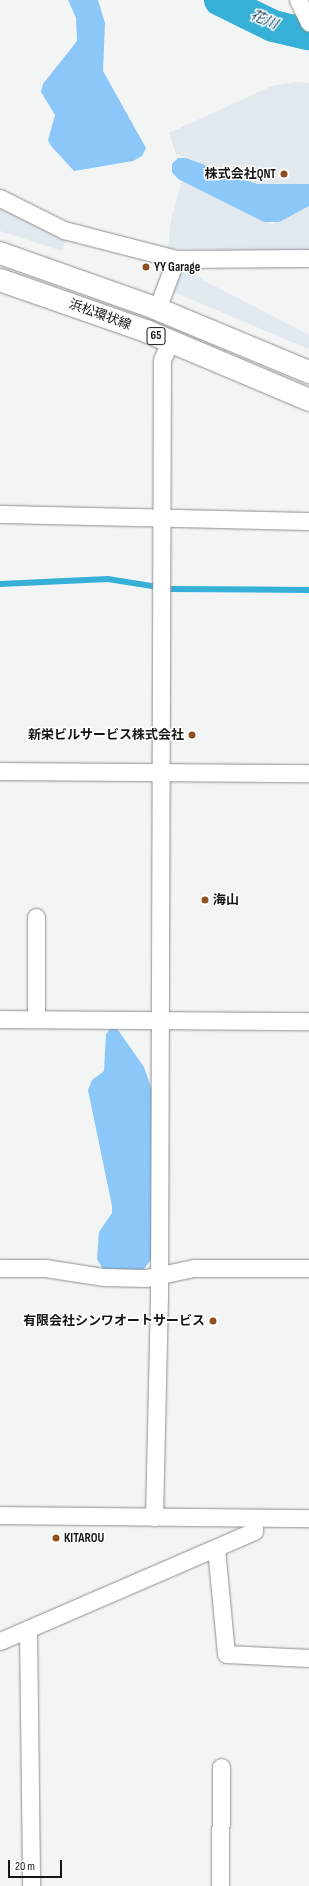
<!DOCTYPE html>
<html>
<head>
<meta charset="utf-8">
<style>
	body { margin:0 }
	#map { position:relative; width:309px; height:1886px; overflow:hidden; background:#f3f4f4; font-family:"Sofia Sans Condensed","Noto Sans JP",sans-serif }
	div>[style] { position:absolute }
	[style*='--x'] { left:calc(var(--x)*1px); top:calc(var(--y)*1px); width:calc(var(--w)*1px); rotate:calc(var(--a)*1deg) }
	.built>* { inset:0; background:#e1e8ee }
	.forest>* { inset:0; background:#8bc7f9 }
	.stream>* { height:5.5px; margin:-2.75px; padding:0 2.75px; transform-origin:2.75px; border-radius:2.75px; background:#36b0d7 }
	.river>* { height:32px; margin:-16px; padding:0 16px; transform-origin:16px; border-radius:16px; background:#36b0d7 }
	.roads { filter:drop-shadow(0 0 1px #8c8d8e) drop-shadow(0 0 1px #8c8d8e) }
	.minor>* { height:17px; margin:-8.5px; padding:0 8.5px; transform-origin:8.5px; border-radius:8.5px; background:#fff }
	.major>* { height:22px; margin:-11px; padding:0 11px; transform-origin:11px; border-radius:11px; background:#fff }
	.dots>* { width:11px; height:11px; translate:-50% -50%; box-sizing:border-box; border:2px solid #fff; border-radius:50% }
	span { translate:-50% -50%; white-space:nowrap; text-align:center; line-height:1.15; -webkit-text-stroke:3px #fff; paint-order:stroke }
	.shield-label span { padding:1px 3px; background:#fff; border:1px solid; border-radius:3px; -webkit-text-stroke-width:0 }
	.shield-label { font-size:12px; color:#151515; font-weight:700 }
	.poi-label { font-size:13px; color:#151515; font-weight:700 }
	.right { translate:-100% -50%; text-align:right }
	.left { translate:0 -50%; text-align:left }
	.street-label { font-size:13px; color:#151515 }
	.water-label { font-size:14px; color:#083e4e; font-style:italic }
	.scale { position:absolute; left:8px; top:1860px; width:54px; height:18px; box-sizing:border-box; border:2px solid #151515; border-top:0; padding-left:5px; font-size:12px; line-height:14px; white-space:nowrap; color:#151515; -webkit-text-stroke:3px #fff; paint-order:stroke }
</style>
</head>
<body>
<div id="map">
	<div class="built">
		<div style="clip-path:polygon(294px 82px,309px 83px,309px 184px,257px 184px,176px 154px,169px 133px,272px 86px)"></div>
		<div style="clip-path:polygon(182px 181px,272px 224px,309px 206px,309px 250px,168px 249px,171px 220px)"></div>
		<div style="clip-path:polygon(0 205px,67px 238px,62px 251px,0 231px)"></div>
		<div style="clip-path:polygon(184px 270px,309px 335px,309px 349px,171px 291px,178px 273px)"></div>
	</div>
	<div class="forest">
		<div style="clip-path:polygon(68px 0,98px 0,105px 23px,103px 71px,146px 148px,142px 156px,133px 161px,74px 171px,51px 146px,48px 140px,55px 115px,41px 92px,43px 84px,77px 41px,76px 18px)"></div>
		<div style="clip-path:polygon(178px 158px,186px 158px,257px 184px,309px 184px,309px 206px,279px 222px,264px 222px,178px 179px,172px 172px,172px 164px)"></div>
		<div style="clip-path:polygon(111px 1028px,118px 1030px,144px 1067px,152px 1090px,152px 1258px,144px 1269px,138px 1271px,103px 1269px,97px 1259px,99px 1232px,112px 1213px,112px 1206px,88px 1090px,92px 1080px,104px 1071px,106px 1034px)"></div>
	</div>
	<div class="stream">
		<div style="--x:0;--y:584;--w:108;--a:-2.7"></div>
		<div style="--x:108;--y:579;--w:45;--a:9"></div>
		<div style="--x:170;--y:589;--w:139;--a:0.4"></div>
	</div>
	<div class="river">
		<div style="--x:220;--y:0;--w:59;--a:26.1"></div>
		<div style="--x:273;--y:26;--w:37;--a:13"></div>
	</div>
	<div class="roads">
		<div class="minor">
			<div style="--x:298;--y:0;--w:25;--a:64"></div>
			<div style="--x:0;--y:198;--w:72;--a:26.6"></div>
			<div style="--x:64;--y:230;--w:116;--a:14.5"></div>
			<div style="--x:176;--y:259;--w:133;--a:-0.4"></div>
			<div style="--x:157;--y:309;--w:53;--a:-69.2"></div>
			<div style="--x:0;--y:514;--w:309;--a:1.3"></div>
			<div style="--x:0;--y:771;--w:309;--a:0.4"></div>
			<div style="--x:0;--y:1019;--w:309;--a:0.4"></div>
			<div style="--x:36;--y:1019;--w:102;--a:-90"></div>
			<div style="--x:0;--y:1268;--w:45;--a:0"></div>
			<div style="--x:45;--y:1268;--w:60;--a:8.7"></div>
			<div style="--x:104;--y:1277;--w:42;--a:1.4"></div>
			<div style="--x:146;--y:1278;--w:49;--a:-11.8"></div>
			<div style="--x:194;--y:1268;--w:115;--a:0"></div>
			<div style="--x:0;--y:1515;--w:309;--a:0.6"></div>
			<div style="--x:154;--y:1517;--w:220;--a:-88.7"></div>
			<div style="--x:159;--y:1297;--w:937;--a:-89.82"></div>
			<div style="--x:162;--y:360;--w:21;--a:-67"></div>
			<div style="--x:216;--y:1548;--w:106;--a:84.6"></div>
			<div style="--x:226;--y:1654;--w:83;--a:2.8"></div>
			<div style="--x:28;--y:1629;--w:257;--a:89.3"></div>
			<div style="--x:0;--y:1641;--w:277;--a:-23.4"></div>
			<div style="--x:254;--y:1531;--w:13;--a:-90"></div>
			<div style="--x:220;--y:1886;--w:119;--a:-89.5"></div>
		</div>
		<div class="major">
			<div style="--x:0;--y:253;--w:164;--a:19.5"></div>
			<div style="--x:155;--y:308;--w:167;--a:22.6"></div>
			<div style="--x:0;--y:280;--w:155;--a:19.3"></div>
			<div style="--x:146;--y:331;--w:177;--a:22.9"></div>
		</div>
	</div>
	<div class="dots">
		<div style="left:284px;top:174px;background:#914e1e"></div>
		<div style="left:146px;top:267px;background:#914e1e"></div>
		<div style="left:192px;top:735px;background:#914e1e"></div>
		<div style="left:205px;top:900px;background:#914e1e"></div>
		<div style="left:213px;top:1321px;background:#914e1e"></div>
		<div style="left:56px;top:1538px;background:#914e1e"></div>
	</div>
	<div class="shield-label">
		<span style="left:156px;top:336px">65</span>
	</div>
	<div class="poi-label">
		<span class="right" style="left:276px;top:174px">株式会社QNT</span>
		<span class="left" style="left:154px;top:267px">YY Garage</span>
		<span class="right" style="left:184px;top:735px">新栄ビルサービス株式会社</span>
		<span class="left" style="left:213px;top:900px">海山</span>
		<span class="right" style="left:205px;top:1321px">有限会社シンワオートサービス</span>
		<span class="left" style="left:64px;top:1538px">KITAROU</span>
	</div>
	<div class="street-label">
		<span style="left:100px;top:315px;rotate:20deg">浜松環状線</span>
	</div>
	<div class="water-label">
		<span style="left:264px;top:20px;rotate:23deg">花川</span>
	</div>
	<div class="scale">20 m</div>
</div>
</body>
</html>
